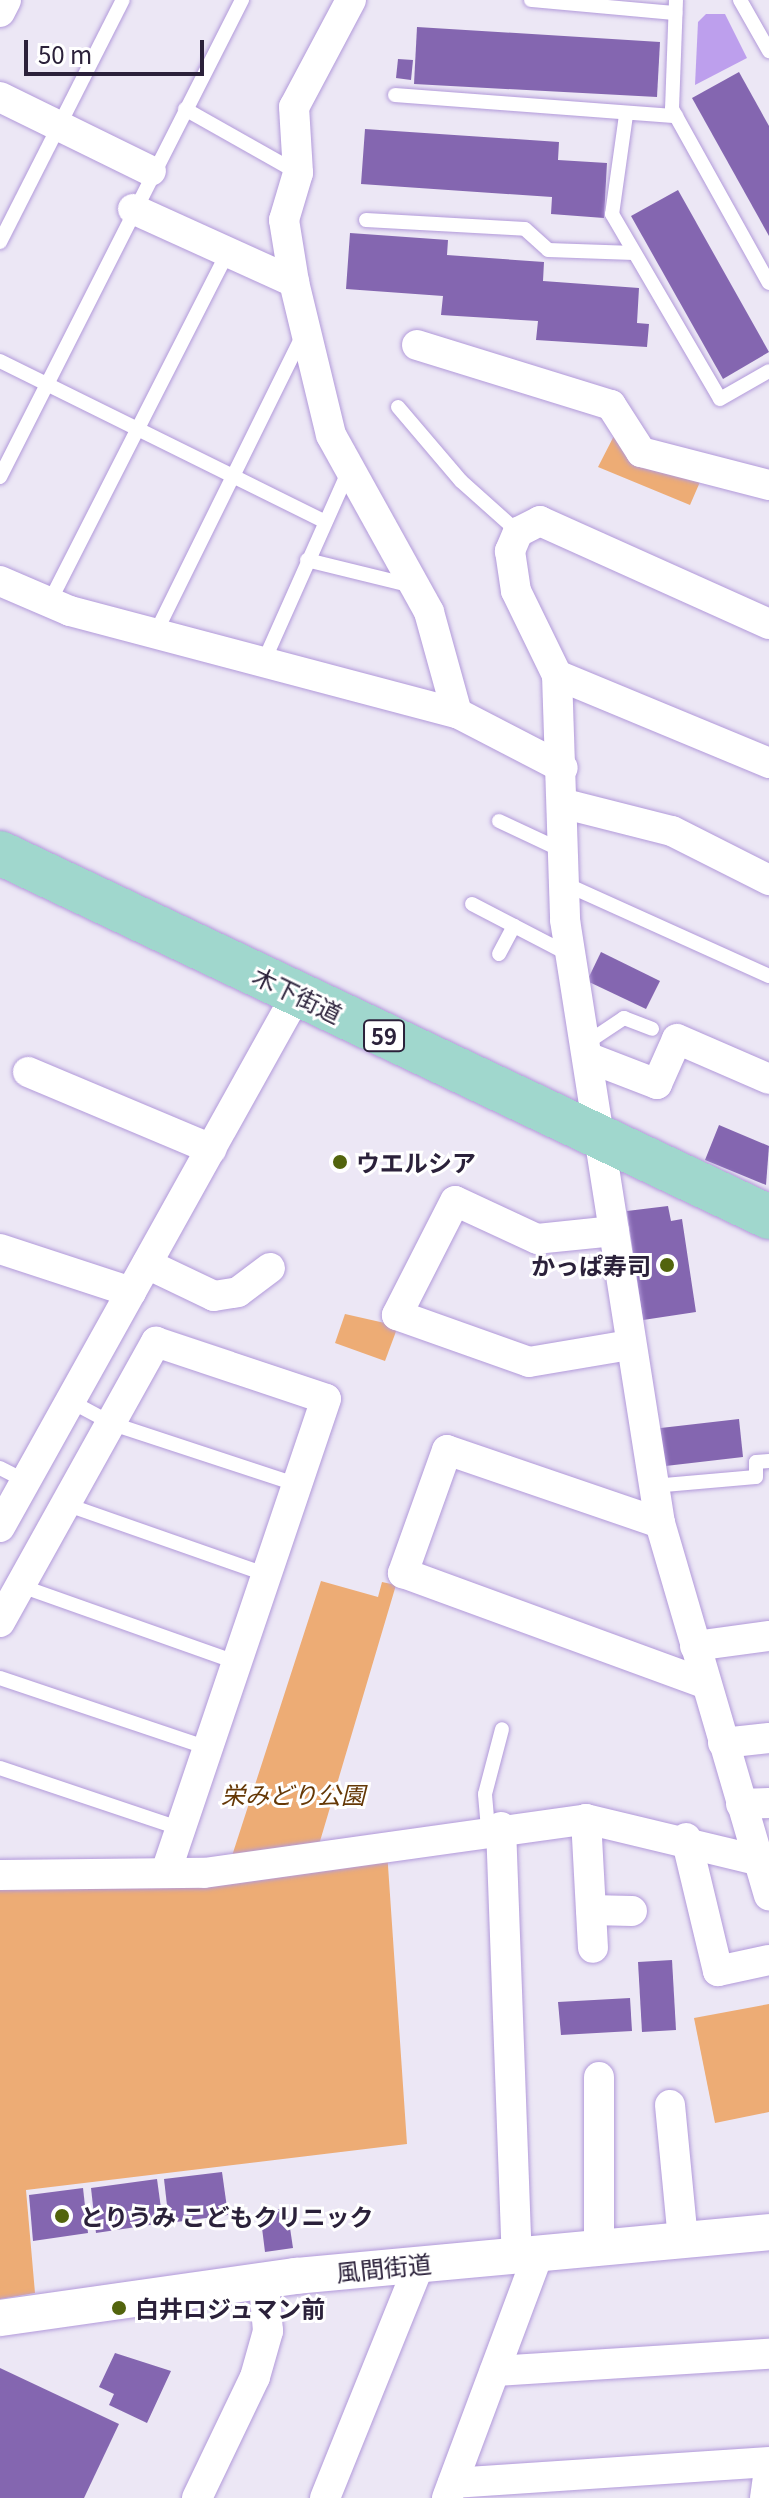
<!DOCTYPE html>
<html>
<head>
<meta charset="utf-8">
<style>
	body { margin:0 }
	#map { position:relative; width:769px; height:2498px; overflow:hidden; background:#ece7f5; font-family:Georgia,"Noto Sans JP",serif }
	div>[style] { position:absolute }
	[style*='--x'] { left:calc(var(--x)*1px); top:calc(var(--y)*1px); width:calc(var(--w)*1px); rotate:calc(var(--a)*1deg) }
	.green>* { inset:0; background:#edac75 }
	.water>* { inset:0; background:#bd9fed }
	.building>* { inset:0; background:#8466b0 }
	.roads { filter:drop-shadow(0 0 2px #b29ada) drop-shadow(0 0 2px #b29ada) }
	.service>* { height:14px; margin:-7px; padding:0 7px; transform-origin:7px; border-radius:7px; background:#fff }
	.minor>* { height:30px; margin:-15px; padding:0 15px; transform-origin:15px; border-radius:15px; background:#fff }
	.tertiary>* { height:36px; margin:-18px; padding:0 18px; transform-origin:18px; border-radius:18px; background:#fff }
	.primary>* { height:44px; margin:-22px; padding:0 22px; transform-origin:22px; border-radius:22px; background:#a0d7cd }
	.dots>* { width:22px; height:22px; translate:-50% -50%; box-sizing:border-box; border:4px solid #fff; border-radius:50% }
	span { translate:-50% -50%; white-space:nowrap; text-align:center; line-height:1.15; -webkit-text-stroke:6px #fff; paint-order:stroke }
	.shield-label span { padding:2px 6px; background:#fff; border:2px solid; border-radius:6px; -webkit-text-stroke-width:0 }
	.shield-label { font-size:22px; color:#2b213a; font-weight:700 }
	.street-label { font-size:24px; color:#2b213a }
	.poi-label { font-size:24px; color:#2b213a; font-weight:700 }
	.left { translate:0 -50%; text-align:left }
	.right { translate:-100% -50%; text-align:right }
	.park-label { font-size:24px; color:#653806; font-style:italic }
	.scale { position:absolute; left:24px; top:40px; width:180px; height:36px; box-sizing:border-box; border:4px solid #2b213a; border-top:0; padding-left:10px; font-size:24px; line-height:28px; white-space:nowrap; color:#2b213a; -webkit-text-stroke:6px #fff; paint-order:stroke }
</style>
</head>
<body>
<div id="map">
	<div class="green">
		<div style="clip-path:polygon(618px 428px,631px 462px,703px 475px,690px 505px,598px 467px)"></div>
		<div style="clip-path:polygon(345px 1314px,398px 1326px,385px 1361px,335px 1343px)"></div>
		<div style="clip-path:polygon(321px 1581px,378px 1597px,382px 1582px,396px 1585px,318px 1848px,230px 1862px)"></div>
		<div style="clip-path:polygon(387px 1851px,407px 2144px,26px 2190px,35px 2293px,0 2299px,0 1883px)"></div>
		<div style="clip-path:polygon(769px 2004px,769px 2112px,715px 2123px,694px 2018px)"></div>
	</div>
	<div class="water">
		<div style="clip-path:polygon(706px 14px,725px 14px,747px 58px,695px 85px,698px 22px)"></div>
	</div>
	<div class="building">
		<div style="clip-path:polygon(417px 27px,660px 42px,657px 97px,414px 84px)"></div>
		<div style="clip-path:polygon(398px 59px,413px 60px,411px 80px,396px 78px)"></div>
		<div style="clip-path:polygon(739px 72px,769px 126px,769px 236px,692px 98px)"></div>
		<div style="clip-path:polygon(365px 129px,559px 142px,558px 160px,607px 163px,604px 218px,551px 214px,552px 197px,361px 184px)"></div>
		<div style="clip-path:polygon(678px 190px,769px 352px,723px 379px,631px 216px)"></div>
		<div style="clip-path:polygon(350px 233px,448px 240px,447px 255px,544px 262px,543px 281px,639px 288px,637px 323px,649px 324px,647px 347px,536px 340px,538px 321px,441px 315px,443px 296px,346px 289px)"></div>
		<div style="clip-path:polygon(601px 952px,660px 981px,646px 1009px,587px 981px)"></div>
		<div style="clip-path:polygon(719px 1125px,769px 1146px,766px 1185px,705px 1160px)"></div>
		<div style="clip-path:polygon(668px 1206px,671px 1221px,682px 1219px,696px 1312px,643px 1320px,627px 1211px)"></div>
		<div style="clip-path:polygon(739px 1419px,743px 1457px,657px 1467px,652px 1429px)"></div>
		<div style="clip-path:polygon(672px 1960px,676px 2030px,642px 2032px,638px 1962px)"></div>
		<div style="clip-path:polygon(630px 1998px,632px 2031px,561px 2035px,558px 2002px)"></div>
		<div style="clip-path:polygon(222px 2172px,228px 2215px,169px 2223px,164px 2179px)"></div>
		<div style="clip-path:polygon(157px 2179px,163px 2223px,96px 2233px,91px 2188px)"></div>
		<div style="clip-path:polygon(83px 2188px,88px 2233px,33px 2241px,29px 2195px)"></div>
		<div style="clip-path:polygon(287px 2208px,293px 2248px,265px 2252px,260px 2212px)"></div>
		<div style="clip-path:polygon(115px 2353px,171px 2371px,147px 2423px,109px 2405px,114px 2394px,99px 2387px)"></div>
		<div style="clip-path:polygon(0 2368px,119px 2424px,84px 2498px,0 2498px)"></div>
	</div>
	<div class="roads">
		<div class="service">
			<div style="--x:531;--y:0;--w:145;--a:5.2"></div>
			<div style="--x:676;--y:0;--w:109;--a:92.1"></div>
			<div style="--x:672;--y:109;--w:199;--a:60.9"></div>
			<div style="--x:740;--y:0;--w:59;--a:60.4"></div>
			<div style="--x:395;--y:95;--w:282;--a:4.3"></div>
			<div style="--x:185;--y:109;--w:130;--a:29.5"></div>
			<div style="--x:626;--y:115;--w:100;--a:98"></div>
			<div style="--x:612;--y:214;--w:214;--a:59.7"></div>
			<div style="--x:720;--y:399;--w:56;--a:-29.7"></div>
			<div style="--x:366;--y:220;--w:159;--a:3.2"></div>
			<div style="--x:525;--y:229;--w:31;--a:42"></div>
			<div style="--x:548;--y:250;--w:86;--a:2"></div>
			<div style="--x:0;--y:242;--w:271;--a:-63.1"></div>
			<div style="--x:0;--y:361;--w:361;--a:26.3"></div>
			<div style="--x:398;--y:407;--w:97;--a:49.6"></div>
			<div style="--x:461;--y:481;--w:76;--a:41.8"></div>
			<div style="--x:0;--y:477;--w:535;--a:-63.1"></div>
			<div style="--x:307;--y:560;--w:109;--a:13.8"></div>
			<div style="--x:50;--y:601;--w:392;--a:-63"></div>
			<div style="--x:156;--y:632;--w:331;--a:-63.7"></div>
			<div style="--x:264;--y:661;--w:209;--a:-66"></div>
			<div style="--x:499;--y:821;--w:71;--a:25.1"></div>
			<div style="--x:563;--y:883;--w:226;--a:24.3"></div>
			<div style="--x:472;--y:904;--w:110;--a:27.5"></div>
			<div style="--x:499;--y:954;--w:32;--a:-62"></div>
			<div style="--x:585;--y:1044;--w:47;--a:-33.7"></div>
			<div style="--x:624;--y:1018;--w:30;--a:21"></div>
			<div style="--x:70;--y:1401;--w:49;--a:28.1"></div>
			<div style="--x:113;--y:1424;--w:193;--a:18.2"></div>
			<div style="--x:0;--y:1468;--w:28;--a:27"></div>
			<div style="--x:653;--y:1486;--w:103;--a:-5"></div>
			<div style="--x:756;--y:1477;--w:15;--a:-90"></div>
			<div style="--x:756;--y:1462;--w:13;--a:-4"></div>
			<div style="--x:65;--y:1504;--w:212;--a:19.3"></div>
			<div style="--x:21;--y:1586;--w:228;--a:19.5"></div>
			<div style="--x:0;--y:1678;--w:219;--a:18.6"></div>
			<div style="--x:0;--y:1768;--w:188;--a:18.6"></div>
			<div style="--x:488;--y:1829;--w:35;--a:-95"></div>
			<div style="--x:485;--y:1794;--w:67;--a:-75.3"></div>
		</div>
		<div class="minor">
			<div style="--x:351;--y:0;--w:121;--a:118"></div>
			<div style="--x:294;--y:107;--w:66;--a:86.5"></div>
			<div style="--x:298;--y:173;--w:49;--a:106.6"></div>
			<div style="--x:284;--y:220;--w:63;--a:80.8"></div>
			<div style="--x:294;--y:282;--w:157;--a:76.4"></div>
			<div style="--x:331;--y:435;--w:202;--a:61"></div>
			<div style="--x:429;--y:612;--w:105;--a:74.5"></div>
			<div style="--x:0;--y:12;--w:13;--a:-63"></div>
			<div style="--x:0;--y:97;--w:168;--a:26.1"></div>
			<div style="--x:133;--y:209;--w:177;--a:24.4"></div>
			<div style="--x:417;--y:345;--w:203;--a:17.2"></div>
			<div style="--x:611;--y:405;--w:56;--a:57.4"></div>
			<div style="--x:641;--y:452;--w:132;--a:14.5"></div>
			<div style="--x:0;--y:581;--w:76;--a:23.2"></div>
			<div style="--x:70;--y:611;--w:400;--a:14.8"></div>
			<div style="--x:457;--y:713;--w:119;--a:27.4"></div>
			<div style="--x:769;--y:624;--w:251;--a:-155.8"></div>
			<div style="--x:540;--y:521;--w:25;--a:153"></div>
			<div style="--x:518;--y:532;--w:21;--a:113"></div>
			<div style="--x:510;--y:551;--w:40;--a:81.5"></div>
			<div style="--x:516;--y:591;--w:93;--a:64"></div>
			<div style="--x:557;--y:675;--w:245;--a:88.1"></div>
			<div style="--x:565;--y:920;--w:610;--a:81.05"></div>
			<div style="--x:660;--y:1523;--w:388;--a:73.7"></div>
			<div style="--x:557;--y:675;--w:230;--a:22.5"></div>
			<div style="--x:565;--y:804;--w:110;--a:14.2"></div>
			<div style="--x:672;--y:831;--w:109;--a:26.8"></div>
			<div style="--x:587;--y:1057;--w:75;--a:21.1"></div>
			<div style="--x:657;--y:1084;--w:49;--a:-66"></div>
			<div style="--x:677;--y:1039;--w:100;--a:23.5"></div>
			<div style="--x:28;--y:1072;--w:199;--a:22.8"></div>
			<div style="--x:614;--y:1231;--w:77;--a:174.1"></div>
			<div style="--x:537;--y:1239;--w:90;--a:-155.1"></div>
			<div style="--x:455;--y:1201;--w:128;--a:117"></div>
			<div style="--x:397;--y:1315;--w:140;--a:19.6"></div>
			<div style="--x:529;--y:1362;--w:102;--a:-9.6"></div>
			<div style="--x:0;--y:1249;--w:138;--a:18.2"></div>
			<div style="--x:147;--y:1264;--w:74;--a:25.5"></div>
			<div style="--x:214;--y:1296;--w:24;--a:-9"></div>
			<div style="--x:238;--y:1292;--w:40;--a:-37"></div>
			<div style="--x:660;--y:1523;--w:225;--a:-161.1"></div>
			<div style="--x:447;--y:1450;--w:131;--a:109.7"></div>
			<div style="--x:403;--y:1573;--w:323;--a:20.1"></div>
			<div style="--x:0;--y:1527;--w:610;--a:-60.87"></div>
			<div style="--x:0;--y:1622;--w:321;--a:-60.9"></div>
			<div style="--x:156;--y:1342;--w:179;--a:18.5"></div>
			<div style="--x:326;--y:1399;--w:496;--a:108.7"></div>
			<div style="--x:695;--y:1646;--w:75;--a:-7.7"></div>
			<div style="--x:723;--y:1743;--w:46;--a:-6.2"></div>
			<div style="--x:741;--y:1804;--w:28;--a:-2"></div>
			<div style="--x:586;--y:1819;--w:129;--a:86.9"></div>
			<div style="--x:501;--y:1827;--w:429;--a:87.9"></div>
			<div style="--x:686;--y:1838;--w:137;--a:76.5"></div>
			<div style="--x:718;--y:1971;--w:52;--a:-12.2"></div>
			<div style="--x:0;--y:1875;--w:204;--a:-0.6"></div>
			<div style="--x:204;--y:1873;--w:386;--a:-8"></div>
			<div style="--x:586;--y:1819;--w:176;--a:13.5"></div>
			<div style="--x:591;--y:1910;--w:41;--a:1.4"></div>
			<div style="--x:670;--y:2105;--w:136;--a:84.5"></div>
			<div style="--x:599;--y:2250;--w:173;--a:-90"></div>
			<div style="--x:495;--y:2371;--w:275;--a:-3.6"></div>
			<div style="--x:453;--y:2483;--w:317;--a:-3.8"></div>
			<div style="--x:197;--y:2498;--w:134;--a:-64.4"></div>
			<div style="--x:255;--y:2377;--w:48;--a:-74.2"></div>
			<div style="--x:268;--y:2331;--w:46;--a:-95"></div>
			<div style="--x:325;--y:2498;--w:253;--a:-68"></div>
			<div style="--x:447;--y:2498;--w:260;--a:-69.5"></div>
			<div style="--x:765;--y:2498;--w:27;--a:-82"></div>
		</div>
		<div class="tertiary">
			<div style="--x:0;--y:2318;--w:299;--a:-8.1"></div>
			<div style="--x:296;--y:2276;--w:475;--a:-5.3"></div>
		</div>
		<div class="primary">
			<div style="--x:0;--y:853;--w:851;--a:25.33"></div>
		</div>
	</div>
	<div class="dots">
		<div style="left:340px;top:1162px;background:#52640d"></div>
		<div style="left:667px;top:1265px;background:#52640d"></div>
		<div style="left:62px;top:2216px;background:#52640d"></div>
		<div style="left:119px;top:2308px;background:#52640d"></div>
	</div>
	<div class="shield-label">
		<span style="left:384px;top:1036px">59</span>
	</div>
	<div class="street-label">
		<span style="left:298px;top:994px;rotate:26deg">木下街道</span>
		<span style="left:384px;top:2267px;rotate:-6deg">風間街道</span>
	</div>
	<div class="poi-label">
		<span class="left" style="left:356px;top:1162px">ウエルシア</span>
		<span class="right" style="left:651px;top:1265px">かっぱ寿司</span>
		<span class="left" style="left:80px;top:2216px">とりうみ こどもクリニック</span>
		<span class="left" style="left:135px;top:2308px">白井ロジュマン前</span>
	</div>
	<div class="park-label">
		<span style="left:293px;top:1794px">栄みどり公園</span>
	</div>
	<div class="scale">50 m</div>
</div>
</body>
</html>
